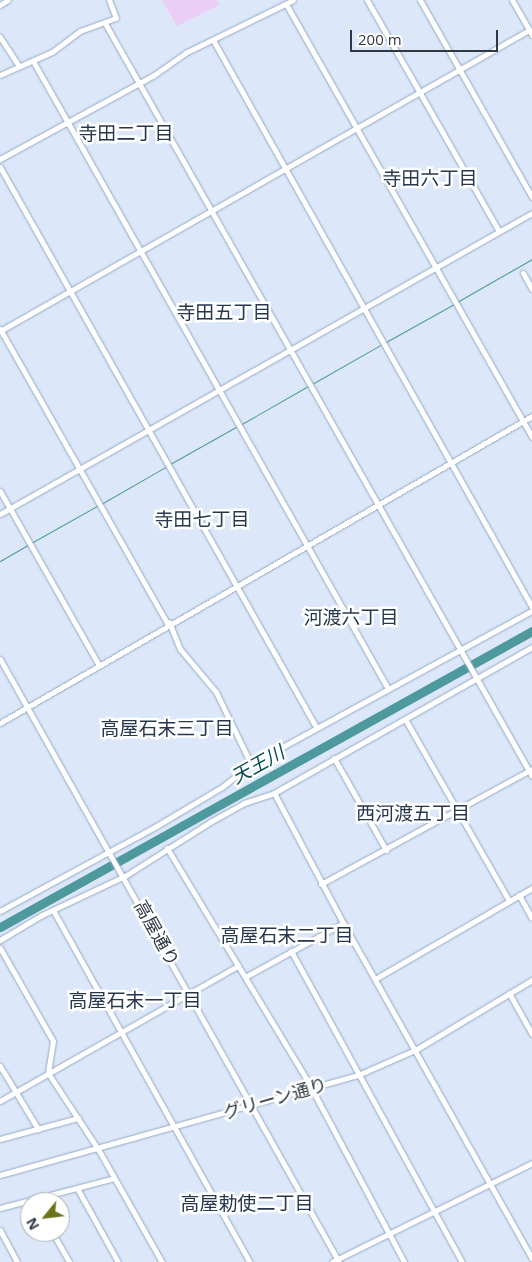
<!DOCTYPE html>
<html>
<head>
<meta charset="utf-8">
<style>
	body { margin:0 }
	#map { position:relative; width:532px; height:1262px; overflow:hidden; background:#dce8fa; font-family:"Open Sans","Noto Sans JP",sans-serif }
	div>[style] { position:absolute }
	[style*='--x'] { left:calc(var(--x)*1px); top:calc(var(--y)*1px); width:calc(var(--w)*1px); rotate:calc(var(--a)*1deg) }
	.green>* { inset:0; background:#eacef6 }
	.stream>* { height:1px; margin:-0.5px; padding:0 0.5px; transform-origin:0.5px; border-radius:0.5px; background:#4d999d }
	.river>* { height:9px; margin:-4.5px; padding:0 4.5px; transform-origin:4.5px; border-radius:4.5px; background:#4d999d }
	.roads { filter:drop-shadow(0 0 1px #97a9c4) drop-shadow(0 0 1px #97a9c4) }
	.minor>* { height:5px; margin:-2.5px; padding:0 2.5px; transform-origin:2.5px; border-radius:2.5px; background:#fff }
	span { translate:-50% -50%; white-space:nowrap; text-align:center; line-height:1.15; -webkit-text-stroke:5px #fff; paint-order:stroke }
	.street-label { font-size:18px; color:#303843 }
	.neighbourhood-label { font-size:19px; color:#27374d }
	.water-label { font-size:19px; color:#074e51; font-style:italic }
	.north { position:absolute; left:20px; top:1192px; width:50px; height:50px; box-sizing:border-box; background:#fff; border:1px solid #acafb4; border-radius:50%; rotate:241deg; font-size:14px; font-weight:700; line-height:20px; text-align:center; color:#303843 }
	.north::after { content:''; display:block; margin:auto; width:18px; height:22px; background:#6b7219; clip-path:polygon(50% 0,100% 100%,50% 72%,0 100%) }
	.scale { position:absolute; left:350px; top:30px; width:148px; height:22px; box-sizing:border-box; border:2px solid #303843; border-top:0; padding-left:6px; font-size:15px; line-height:18px; white-space:nowrap; color:#303843; -webkit-text-stroke:4px #fff; paint-order:stroke }
</style>
</head>
<body>
<div id="map">
	<div class="green">
		<div style="clip-path:polygon(162px 0,217px 0,219px 5px,177px 26px)"></div>
	</div>
	<div class="stream">
		<div style="--x:457;--y:302;--w:86;--a:-29.8"></div>
		<div style="--x:386;--y:342;--w:78;--a:-29.2"></div>
		<div style="--x:312;--y:384;--w:81;--a:-29.7"></div>
		<div style="--x:240;--y:425;--w:78;--a:-29.8"></div>
		<div style="--x:170;--y:464;--w:76;--a:-29.3"></div>
		<div style="--x:101;--y:504;--w:76;--a:-29.9"></div>
		<div style="--x:31;--y:543;--w:76;--a:-29.3"></div>
		<div style="--x:0;--y:561;--w:32;--a:-30"></div>
	</div>
	<div class="river">
		<div style="--x:0;--y:927;--w:609;--a:-29.09"></div>
	</div>
	<div class="roads">
		<div class="minor">
			<div style="--x:367;--y:0;--w:266;--a:60.3"></div>
			<div style="--x:420;--y:0;--w:227;--a:60.4"></div>
			<div style="--x:512;--y:0;--w:34;--a:60"></div>
			<div style="--x:286;--y:4;--w:498;--a:60.4"></div>
			<div style="--x:0;--y:5;--w:9;--a:-32"></div>
			<div style="--x:106;--y:25;--w:863;--a:60.44"></div>
			<div style="--x:0;--y:37;--w:33;--a:57"></div>
			<div style="--x:213;--y:40;--w:651;--a:60.64"></div>
			<div style="--x:33;--y:61;--w:719;--a:60.51"></div>
			<div style="--x:0;--y:75;--w:57;--a:-23.9"></div>
			<div style="--x:52;--y:52;--w:35;--a:-37"></div>
			<div style="--x:80;--y:31;--w:38;--a:-20"></div>
			<div style="--x:116;--y:18;--w:19;--a:-111"></div>
			<div style="--x:0;--y:159;--w:175;--a:-28.6"></div>
			<div style="--x:154;--y:75;--w:38;--a:-35"></div>
			<div style="--x:185;--y:53;--w:120;--a:-26.1"></div>
			<div style="--x:0;--y:167;--w:643;--a:60.56"></div>
			<div style="--x:523;--y:273;--w:18;--a:61"></div>
			<div style="--x:0;--y:329;--w:338;--a:60.4"></div>
			<div style="--x:0;--y:331;--w:609;--a:-29.64"></div>
			<div style="--x:529;--y:30;--w:6;--a:59"></div>
			<div style="--x:0;--y:491;--w:200;--a:60.4"></div>
			<div style="--x:0;--y:514;--w:611;--a:-29.5"></div>
			<div style="--x:169;--y:622;--w:29;--a:68"></div>
			<div style="--x:180;--y:649;--w:56;--a:50.1"></div>
			<div style="--x:216;--y:692;--w:80;--a:64.1"></div>
			<div style="--x:0;--y:659;--w:692;--a:60.66"></div>
			<div style="--x:405;--y:719;--w:207;--a:60.2"></div>
			<div style="--x:0;--y:723;--w:614;--a:-29.99"></div>
			<div style="--x:334;--y:758;--w:106;--a:60.5"></div>
			<div style="--x:274;--y:793;--w:147;--a:62"></div>
			<div style="--x:343;--y:923;--w:385;--a:60.6"></div>
			<div style="--x:167;--y:848;--w:271;--a:58.9"></div>
			<div style="--x:307;--y:1080;--w:206;--a:61.9"></div>
			<div style="--x:321;--y:884;--w:240;--a:-28.6"></div>
			<div style="--x:519;--y:895;--w:26;--a:61"></div>
			<div style="--x:0;--y:911;--w:174;--a:-28.5"></div>
			<div style="--x:153;--y:828;--w:80;--a:-30.7"></div>
			<div style="--x:222;--y:787;--w:37;--a:-38"></div>
			<div style="--x:251;--y:764;--w:320;--a:-28.6"></div>
			<div style="--x:54;--y:912;--w:401;--a:60.8"></div>
			<div style="--x:0;--y:940;--w:49;--a:-30.8"></div>
			<div style="--x:42;--y:915;--w:92;--a:-25.2"></div>
			<div style="--x:125;--y:876;--w:101;--a:-32.4"></div>
			<div style="--x:210;--y:822;--w:39;--a:-29"></div>
			<div style="--x:244;--y:803;--w:32;--a:-18"></div>
			<div style="--x:274;--y:793;--w:296;--a:-29.5"></div>
			<div style="--x:0;--y:948;--w:107;--a:60.3"></div>
			<div style="--x:53;--y:1041;--w:32;--a:99"></div>
			<div style="--x:48;--y:1073;--w:91;--a:56.7"></div>
			<div style="--x:98;--y:1149;--w:130;--a:60.5"></div>
			<div style="--x:291;--y:951;--w:355;--a:61.2"></div>
			<div style="--x:247;--y:976;--w:110;--a:-28.9"></div>
			<div style="--x:375;--y:979;--w:181;--a:-30.1"></div>
			<div style="--x:509;--y:993;--w:47;--a:60.7"></div>
			<div style="--x:0;--y:1066;--w:74;--a:58.9"></div>
			<div style="--x:0;--y:1101;--w:274;--a:-29.6"></div>
			<div style="--x:0;--y:1139;--w:81;--a:-15.1"></div>
			<div style="--x:0;--y:1175;--w:372;--a:-15.6"></div>
			<div style="--x:358;--y:1075;--w:64;--a:-23.8"></div>
			<div style="--x:417;--y:1049;--w:134;--a:-31"></div>
			<div style="--x:77;--y:1188;--w:85;--a:61"></div>
			<div style="--x:0;--y:1208;--w:118;--a:-14.7"></div>
			<div style="--x:0;--y:1230;--w:36;--a:62"></div>
			<div style="--x:52;--y:1232;--w:34;--a:60"></div>
			<div style="--x:332;--y:1262;--w:223;--a:-26.3"></div>
		</div>
	</div>
	<div class="street-label">
		<span style="left:157px;top:933px;rotate:61deg">高屋通り</span>
		<span style="left:275px;top:1098px;rotate:-16deg">グリーン通り</span>
	</div>
	<div class="neighbourhood-label">
		<span style="left:126px;top:134px">寺田二丁目</span>
		<span style="left:430px;top:179px">寺田六丁目</span>
		<span style="left:224px;top:313px">寺田五丁目</span>
		<span style="left:202px;top:520px">寺田七丁目</span>
		<span style="left:351px;top:618px">河渡六丁目</span>
		<span style="left:167px;top:729px">高屋石末三丁目</span>
		<span style="left:413px;top:814px">西河渡五丁目</span>
		<span style="left:287px;top:936px">高屋石末二丁目</span>
		<span style="left:135px;top:1001px">高屋石末一丁目</span>
		<span style="left:247px;top:1204px">高屋勅使二丁目</span>
	</div>
	<div class="water-label">
		<span style="left:258px;top:765px;rotate:-29deg">天王川</span>
	</div>
	<div class="north">N</div>
	<div class="scale">200 m</div>
</div>
</body>
</html>
